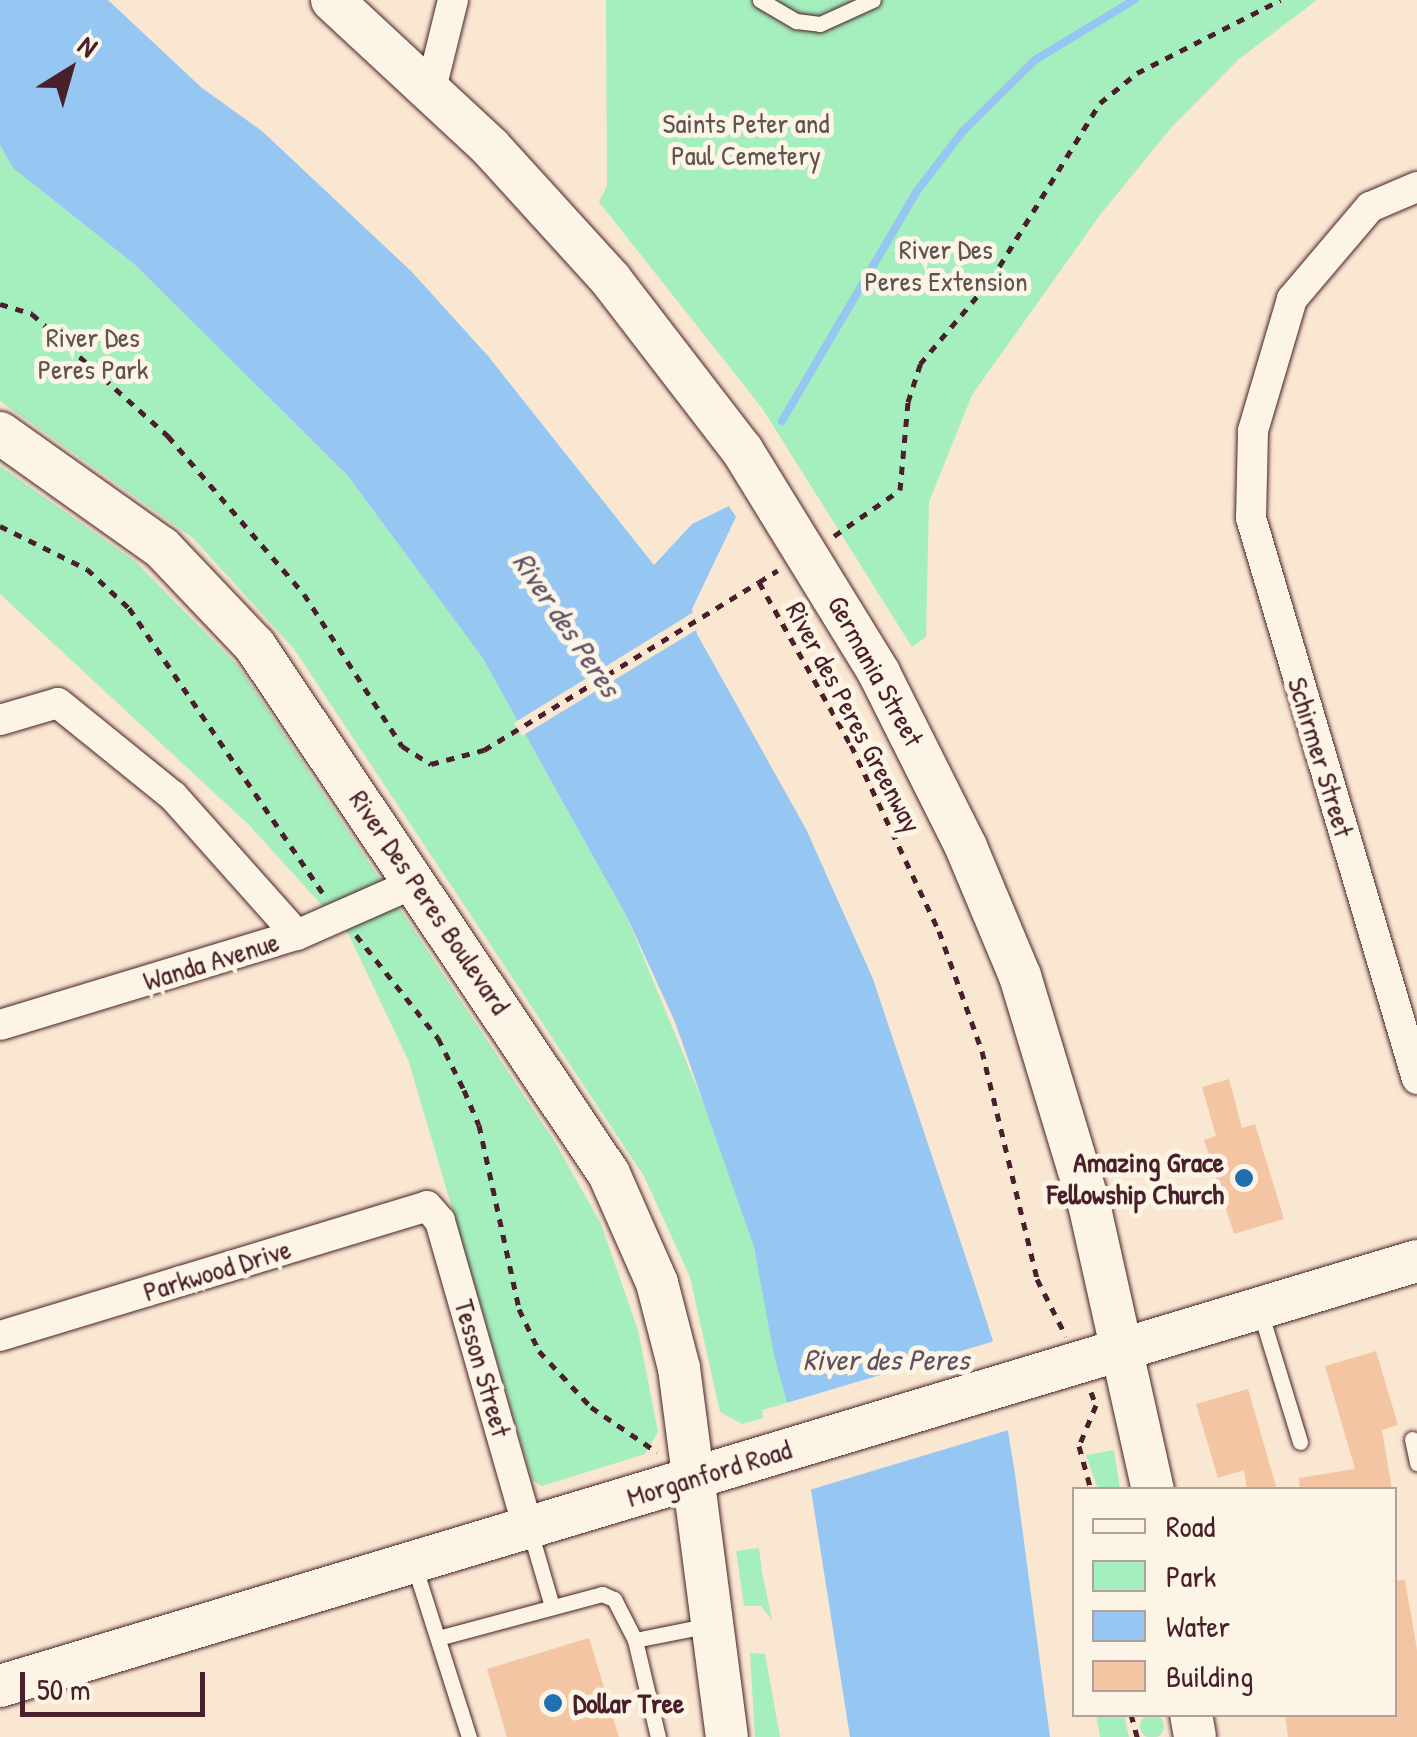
<!DOCTYPE html>
<html>
<head>
<meta charset="utf-8">
<style>
	body { margin:0 }
	#map { position:relative; width:1417px; height:1737px; overflow:hidden; background:#fae7d1; font-family:"Patrick Hand",sans-serif }
	div>[style] { position:absolute }
	[style*='--x'] { left:calc(var(--x)*1px); top:calc(var(--y)*1px); width:calc(var(--w)*1px); rotate:calc(var(--a)*1deg) }
	.green>* { inset:0; background:#a5eebd }
	.round { border-radius:50% }
	.water>* { inset:0; background:#96c7f2 }
	.pier>* { inset:0; background:#fae7d1 }
	.stream>* { height:8px; margin:-4px; padding:0 4px; transform-origin:4px; border-radius:4px; background:#96c7f2 }
	.building>* { inset:0; background:#f4c5a3 }
	.path>* { height:5px; margin-top:-2.5px; transform-origin:0; background:repeating-linear-gradient(90deg,#4a1f2b 0 8px,transparent 0 16px) }
	.roads { filter:drop-shadow(0 0 2px #4a1f2b) drop-shadow(0 0 2px #4a1f2b) }
	.lane>* { height:15px; margin:-7.5px; padding:0 7.5px; transform-origin:7.5px; border-radius:7.5px; background:#fcf5e5 }
	.street>* { height:30px; margin:-15px; padding:0 15px; transform-origin:15px; border-radius:15px; background:#fcf5e5 }
	.secondary>* { height:42px; margin:-21px; padding:0 21px; transform-origin:21px; border-radius:21px; background:#fcf5e5 }
	.dots>* { width:28px; height:28px; translate:-50% -50%; box-sizing:border-box; border:5px solid #fcf5e5; border-radius:50% }
	span { translate:-50% -50%; white-space:nowrap; text-align:center; line-height:1.15; -webkit-text-stroke:10px #fcf5e5; paint-order:stroke }
	.park-label { font-size:28px; color:#615350 }
	.street-label { font-size:28px; color:#4a1f2b }
	.poi-label { font-size:28px; color:#4a1f2b; font-weight:700 }
	.right { translate:-100% -50%; text-align:right }
	.left { translate:0 -50%; text-align:left }
	.water-label { font-size:30px; color:#615167; font-style:italic }
	.legend { position:absolute; left:1072px; top:1487px; width:325px; height:230px; box-sizing:border-box; background:#fcf5e5; border:2px solid #b59f9b; margin:0; padding:12px 18px; list-style:none; font-size:30px; color:#4a1f2b }
	.legend li { display:flex; align-items:center; gap:20px; height:50px }
	.legend b { width:50px; border:2px solid #b59f9b }
	.north { position:absolute; left:20px; top:20px; width:100px; height:100px; -webkit-text-stroke:8px #fcf5e5; paint-order:stroke; rotate:37deg; font-size:28px; font-weight:700; line-height:40px; text-align:center; color:#4a1f2b }
	.north::after { content:''; display:block; margin:auto; width:35px; height:45px; background:#4a1f2b; clip-path:polygon(50% 0,100% 100%,50% 72%,0 100%) }
	.scale { position:absolute; left:20px; top:1672px; width:185px; height:45px; box-sizing:border-box; border:5px solid #4a1f2b; border-top:0; padding-left:12px; font-size:30px; line-height:35px; white-space:nowrap; color:#4a1f2b; -webkit-text-stroke:8px #fcf5e5; paint-order:stroke }
</style>
</head>
<body>
<div id="map">
	<div class="green">
		<div style="clip-path:polygon(606px 0,1317px 0,1239px 59px,1170px 129px,1100px 215px,972px 395px,929px 502px,926px 637px,912px 647px,762px 408px,599px 202px,607px 186px)"></div>
		<div style="clip-path:polygon(0 145px,13px 168px,134px 264px,347px 475px,482px 657px,627px 917px,723px 1151px,754px 1247px,787px 1403px,762px 1410px,763px 1418px,742px 1424px,720px 1412px,690px 1277px,644px 1176px,294px 649px,193px 538px,0 401px)"></div>
		<div style="clip-path:polygon(0 466px,135px 561px,239px 667px,556px 1144px,601px 1224px,638px 1330px,658px 1432px,645px 1454px,542px 1486px,532px 1480px,409px 1062px,349px 935px,249px 825px,0 594px)"></div>
		<div style="clip-path:polygon(1114px 1450px,1120px 1489px,1098px 1489px,1086px 1455px)"></div>
		<div style="clip-path:polygon(759px 1548px,762px 1572px,772px 1620px,761px 1606px,744px 1606px,736px 1551px)"></div>
		<div style="clip-path:polygon(750px 1653px,765px 1654px,780px 1737px,755px 1737px)"></div>
		<div class="round" style="left:1140px;top:1714px;width:24px;height:24px"></div>
		<div style="clip-path:polygon(1096px 1715px,1124px 1715px,1129px 1737px,1100px 1737px)"></div>
	</div>
	<div class="water">
		<div style="clip-path:polygon(0 0,108px 0,202px 88px,262px 131px,412px 272px,488px 356px,654px 565px,692px 524px,729px 506px,736px 517px,692px 609px,697px 634px,806px 829px,873px 979px,974px 1282px,993px 1341px,1015px 1474px,1050px 1737px,850px 1737px,811px 1490px,774px 1355px,754px 1247px,675px 1022px,627px 917px,482px 657px,347px 475px,134px 264px,13px 168px,0 145px)"></div>
	</div>
	<div class="pier">
		<div style="clip-path:polygon(697px 610px,701px 627px,522px 736px,514px 723px)"></div>
		<div style="clip-path:polygon(998px 1340px,1012px 1429px,806px 1491px,783px 1404px)"></div>
	</div>
	<div class="stream">
		<div style="--x:782;--y:421;--w:267;--a:-59.6"></div>
		<div style="--x:917;--y:191;--w:76;--a:-52.5"></div>
		<div style="--x:963;--y:131;--w:101;--a:-44.6"></div>
		<div style="--x:1035;--y:60;--w:116;--a:-31.2"></div>
	</div>
	<div class="building">
		<div style="clip-path:polygon(1229px 1079px,1242px 1128px,1255px 1124px,1284px 1219px,1234px 1234px,1204px 1140px,1216px 1136px,1202px 1087px)"></div>
		<div style="clip-path:polygon(1376px 1351px,1398px 1425px,1382px 1430px,1392px 1490px,1300px 1490px,1299px 1478px,1355px 1469px,1325px 1366px)"></div>
		<div style="clip-path:polygon(1248px 1389px,1277px 1490px,1247px 1490px,1244px 1470px,1218px 1478px,1196px 1404px)"></div>
		<div style="clip-path:polygon(1405px 1580px,1417px 1650px,1417px 1737px,1288px 1737px,1285px 1714px,1394px 1714px,1394px 1581px)"></div>
		<div style="clip-path:polygon(589px 1638px,619px 1737px,507px 1737px,487px 1669px)"></div>
	</div>
	<div class="path">
		<div style="--x:0;--y:304;--w:34;--a:17"></div>
		<div style="--x:32;--y:314;--w:183;--a:41.9"></div>
		<div style="--x:168;--y:436;--w:208;--a:49.3"></div>
		<div style="--x:304;--y:594;--w:181;--a:57.2"></div>
		<div style="--x:402;--y:746;--w:34;--a:32"></div>
		<div style="--x:431;--y:764;--w:55;--a:-14.8"></div>
		<div style="--x:484;--y:750;--w:322;--a:-31.4"></div>
		<div style="--x:759;--y:582;--w:187;--a:60.6"></div>
		<div style="--x:851;--y:745;--w:206;--a:64.7"></div>
		<div style="--x:939;--y:931;--w:127;--a:70.3"></div>
		<div style="--x:982;--y:1051;--w:235;--a:76.4"></div>
		<div style="--x:1037;--y:1279;--w:64;--a:63"></div>
		<div style="--x:0;--y:526;--w:97;--a:26.3"></div>
		<div style="--x:87;--y:569;--w:57;--a:42.9"></div>
		<div style="--x:129;--y:608;--w:347;--a:55.8"></div>
		<div style="--x:834;--y:536;--w:80;--a:-34.9"></div>
		<div style="--x:900;--y:490;--w:88;--a:-84.8"></div>
		<div style="--x:908;--y:402;--w:40;--a:-72"></div>
		<div style="--x:920;--y:364;--w:110;--a:-49.8"></div>
		<div style="--x:991;--y:280;--w:208;--a:-58.4"></div>
		<div style="--x:1100;--y:103;--w:48;--a:-39"></div>
		<div style="--x:1137;--y:73;--w:161;--a:-27"></div>
		<div style="--x:759;--y:582;--w:22;--a:-32"></div>
		<div style="--x:356;--y:935;--w:132;--a:51.5"></div>
		<div style="--x:438;--y:1038;--w:58;--a:63.4"></div>
		<div style="--x:464;--y:1090;--w:38;--a:67"></div>
		<div style="--x:479;--y:1125;--w:188;--a:77.7"></div>
		<div style="--x:519;--y:1309;--w:47;--a:64.5"></div>
		<div style="--x:539;--y:1351;--w:76;--a:47.1"></div>
		<div style="--x:591;--y:1407;--w:80;--a:34.3"></div>
		<div style="--x:1091;--y:1392;--w:14;--a:69"></div>
		<div style="--x:1096;--y:1405;--w:44;--a:112.5"></div>
		<div style="--x:1079;--y:1446;--w:46;--a:74.7"></div>
		<div style="--x:1131;--y:1714;--w:24;--a:75"></div>
	</div>
	<div class="roads">
		<div class="lane">
			<div style="--x:760;--y:0;--w:42;--a:30.3"></div>
			<div style="--x:796;--y:21;--w:24;--a:7"></div>
			<div style="--x:820;--y:24;--w:58;--a:-24.4"></div>
			<div style="--x:1260;--y:1311;--w:137;--a:73"></div>
			<div style="--x:1412;--y:1439;--w:25;--a:78"></div>
			<div style="--x:530;--y:1531;--w:78;--a:73.7"></div>
			<div style="--x:414;--y:1565;--w:181;--a:72.3"></div>
			<div style="--x:438;--y:1638;--w:170;--a:-15"></div>
			<div style="--x:602;--y:1594;--w:13;--a:23"></div>
			<div style="--x:614;--y:1599;--w:46;--a:62.9"></div>
			<div style="--x:635;--y:1640;--w:100;--a:76.7"></div>
			<div style="--x:635;--y:1640;--w:76;--a:-11.3"></div>
		</div>
		<div class="street">
			<div style="--x:431;--y:89;--w:92;--a:-76.1"></div>
			<div style="--x:1417;--y:187;--w:51;--a:156.9"></div>
			<div style="--x:1370;--y:207;--w:121;--a:130.3"></div>
			<div style="--x:1292;--y:299;--w:138;--a:106.5"></div>
			<div style="--x:1253;--y:431;--w:87;--a:91.3"></div>
			<div style="--x:1251;--y:518;--w:585;--a:73.52"></div>
			<div style="--x:0;--y:720;--w:60;--a:-16.3"></div>
			<div style="--x:58;--y:703;--w:148;--a:39"></div>
			<div style="--x:173;--y:796;--w:186;--a:48.3"></div>
			<div style="--x:0;--y:1025;--w:310;--a:-16.9"></div>
			<div style="--x:297;--y:935;--w:131;--a:-23.8"></div>
			<div style="--x:0;--y:1336;--w:446;--a:-16.9"></div>
			<div style="--x:427;--y:1206;--w:20;--a:49"></div>
			<div style="--x:440;--y:1221;--w:318;--a:74"></div>
		</div>
		<div class="secondary">
			<div style="--x:332;--y:0;--w:217;--a:42.9"></div>
			<div style="--x:491;--y:148;--w:178;--a:47.7"></div>
			<div style="--x:611;--y:280;--w:215;--a:52.4"></div>
			<div style="--x:742;--y:450;--w:262;--a:58.4"></div>
			<div style="--x:879;--y:673;--w:195;--a:63.4"></div>
			<div style="--x:966;--y:847;--w:140;--a:67.3"></div>
			<div style="--x:1020;--y:976;--w:238;--a:73.2"></div>
			<div style="--x:1089;--y:1204;--w:293;--a:77.4"></div>
			<div style="--x:0;--y:433;--w:199;--a:35.4"></div>
			<div style="--x:162;--y:548;--w:135;--a:46.5"></div>
			<div style="--x:255;--y:646;--w:636;--a:56.16"></div>
			<div style="--x:609;--y:1174;--w:119;--a:66.2"></div>
			<div style="--x:657;--y:1283;--w:88;--a:75.5"></div>
			<div style="--x:679;--y:1368;--w:372;--a:82.6"></div>
			<div style="--x:0;--y:1686;--w:1479;--a:-16.7"></div>
			<div style="--x:1191;--y:1714;--w:23;--a:80"></div>
		</div>
	</div>
	<div class="dots">
		<div style="left:1244px;top:1178px;background:#1f6fb2"></div>
		<div style="left:553px;top:1703px;background:#1f6fb2"></div>
	</div>
	<div class="park-label">
		<span style="left:746px;top:139px">Saints Peter and<br>Paul Cemetery</span>
		<span style="left:946px;top:265px">River Des<br>Peres Extension</span>
		<span style="left:93px;top:353px">River Des<br>Peres Park</span>
	</div>
	<div class="street-label">
		<span style="left:876px;top:671px;rotate:61deg">Germania Street</span>
		<span style="left:854px;top:717px;rotate:62deg">River des Peres Greenway</span>
		<span style="left:1321px;top:757px;rotate:73deg">Schirmer Street</span>
		<span style="left:430px;top:902px;rotate:56deg">River Des Peres Boulevard</span>
		<span style="left:211px;top:961px;rotate:-17deg">Wanda Avenue</span>
		<span style="left:217px;top:1270px;rotate:-17deg">Parkwood Drive</span>
		<span style="left:483px;top:1368px;rotate:74deg">Tesson Street</span>
		<span style="left:709px;top:1473px;rotate:-17deg">Morganford Road</span>
	</div>
	<div class="poi-label">
		<span class="right" style="left:1224px;top:1178px">Amazing Grace<br>Fellowship Church</span>
		<span class="left" style="left:573px;top:1703px">Dollar Tree</span>
	</div>
	<div class="water-label">
		<span style="left:567px;top:624px;rotate:56deg">River des Peres</span>
		<span style="left:886px;top:1359px">River des Peres</span>
	</div>
	<ul class="legend">
	<li><b style="height:12px;background:#fcf5e5"></b>Road</li>
	<li><b style="height:28px;background:#a5eebd"></b>Park</li>
	<li><b style="height:28px;background:#96c7f2"></b>Water</li>
	<li><b style="height:28px;background:#f4c5a3"></b>Building</li>
	</ul>
	<div class="north">N</div>
	<div class="scale">50 m</div>
</div>
</body>
</html>
